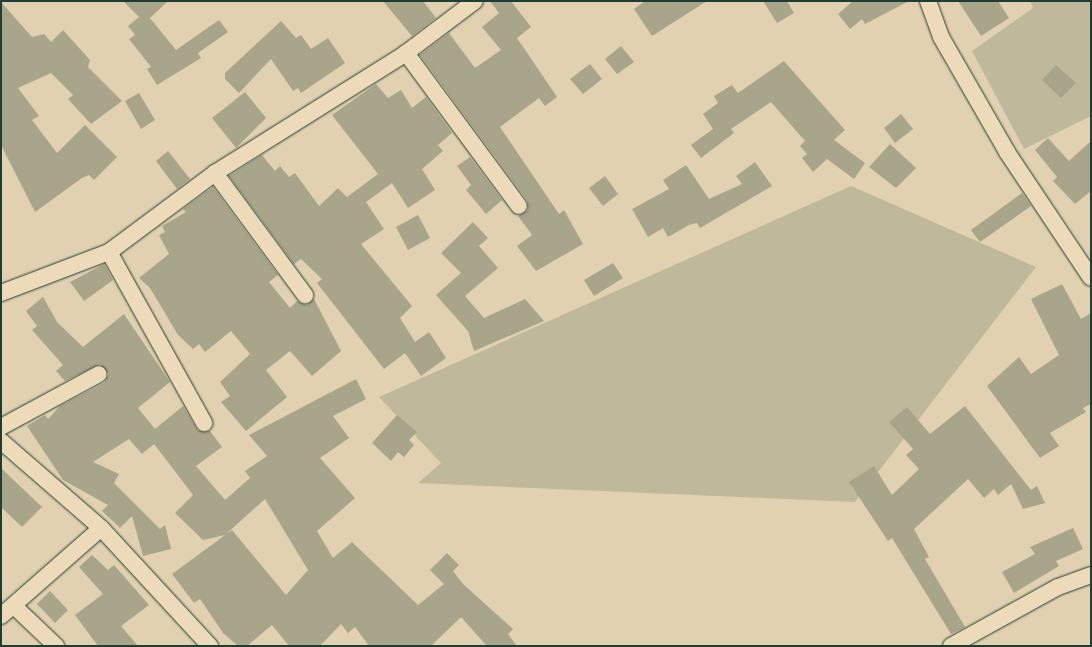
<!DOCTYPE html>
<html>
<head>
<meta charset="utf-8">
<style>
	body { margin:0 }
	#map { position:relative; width:1092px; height:647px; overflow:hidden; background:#e1d1b0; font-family:"Gochi Hand",sans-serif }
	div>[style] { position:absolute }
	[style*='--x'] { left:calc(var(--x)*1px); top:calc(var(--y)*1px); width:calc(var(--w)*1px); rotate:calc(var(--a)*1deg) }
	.green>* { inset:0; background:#c0b89b }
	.building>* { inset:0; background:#a8a58b }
	.roads { filter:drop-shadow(0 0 1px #1f3d34) drop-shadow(0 0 1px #1f3d34) }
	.street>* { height:16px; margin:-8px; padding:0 8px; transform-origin:8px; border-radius:8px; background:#eddab8 }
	span { translate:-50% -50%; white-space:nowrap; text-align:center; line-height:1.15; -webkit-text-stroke:4px #eddab8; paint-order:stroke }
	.frame { position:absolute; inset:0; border:2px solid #1f3d34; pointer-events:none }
</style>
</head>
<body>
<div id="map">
	<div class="green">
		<div style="clip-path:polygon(1030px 1px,1091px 1px,1091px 116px,1024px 149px,972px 51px,1033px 8px)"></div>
		<div style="clip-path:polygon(851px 186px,1036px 267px,855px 502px,418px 483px,441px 463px,379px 397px)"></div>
	</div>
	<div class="building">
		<div style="clip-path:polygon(123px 1px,168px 1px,150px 18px,176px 50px,219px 20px,228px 32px,198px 53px,201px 58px,157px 85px,147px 69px,151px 67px,129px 39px,135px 35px,128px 26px,139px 17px)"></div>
		<div style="clip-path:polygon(383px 1px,423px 1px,436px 18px,412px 36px)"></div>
		<div style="clip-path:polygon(490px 1px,511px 1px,531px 27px,517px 38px,557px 97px,545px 106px,539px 98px,500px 127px,559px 214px,564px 210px,583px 244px,536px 271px,517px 246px,532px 235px,518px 216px,528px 210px,527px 200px,420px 55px,449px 33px,475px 68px,501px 50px,482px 27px,499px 13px)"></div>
		<div style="clip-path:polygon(645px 1px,707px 1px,652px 36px,634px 9px)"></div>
		<div style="clip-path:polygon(763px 1px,787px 1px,794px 13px,777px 23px)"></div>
		<div style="clip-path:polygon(853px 1px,909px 1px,865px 24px,862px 19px,850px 29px,838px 14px)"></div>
		<div style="clip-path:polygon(958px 1px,998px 1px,1009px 18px,981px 36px)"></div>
		<div style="clip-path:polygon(1px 2px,32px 37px,44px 34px,51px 42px,63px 30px,90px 60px,88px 67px,122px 101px,91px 124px,68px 99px,73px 95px,51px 73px,18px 88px,39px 116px,32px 120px,57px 153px,85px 125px,117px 157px,94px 180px,89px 175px,82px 178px,35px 212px,1px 145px)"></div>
		<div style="clip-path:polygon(281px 21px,296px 38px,301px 35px,311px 49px,328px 38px,345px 63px,301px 93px,298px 88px,293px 91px,271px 59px,239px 93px,225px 79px,225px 73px)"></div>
		<div style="clip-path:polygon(621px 46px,634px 62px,617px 74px,605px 59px)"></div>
		<div style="clip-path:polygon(784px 61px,845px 130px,834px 140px,865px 163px,854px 179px,827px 159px,813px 172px,802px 158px,807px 154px,800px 146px,805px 141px,771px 102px,731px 129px,734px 133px,701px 158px,691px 145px,713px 129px,703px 114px,718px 103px,714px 96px,732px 85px,738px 93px)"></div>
		<div style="clip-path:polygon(590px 64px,602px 79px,583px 94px,570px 79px)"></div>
		<div style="clip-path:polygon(1056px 65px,1076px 83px,1061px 98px,1042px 80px)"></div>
		<div style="clip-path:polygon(376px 84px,388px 98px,401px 90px,412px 108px,426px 97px,452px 133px,438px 145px,443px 151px,422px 169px,435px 190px,408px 208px,392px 183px,366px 202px,384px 229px,361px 244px,412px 306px,400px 318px,415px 342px,429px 332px,446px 358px,421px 376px,405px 353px,384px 369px,317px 283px,322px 279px,301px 259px,294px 264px,229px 176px,262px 155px,275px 171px,280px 166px,289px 177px,295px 173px,319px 206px,338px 188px,347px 197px,378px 174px,332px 115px)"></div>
		<div style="clip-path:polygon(245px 92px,266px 118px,236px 148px,212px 118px)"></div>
		<div style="clip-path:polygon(139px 93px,155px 120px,141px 129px,125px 101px)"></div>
		<div style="clip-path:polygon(901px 114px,913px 129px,895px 143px,884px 128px)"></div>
		<div style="clip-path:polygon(1048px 138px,1069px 161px,1091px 141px,1091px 191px,1075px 204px,1053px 181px,1057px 177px,1035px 150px)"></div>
		<div style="clip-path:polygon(890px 144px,916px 168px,896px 188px,869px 167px)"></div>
		<div style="clip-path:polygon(168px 151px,190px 179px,177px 189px,156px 161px)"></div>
		<div style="clip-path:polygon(470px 157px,502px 200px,486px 214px,466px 190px,471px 185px,457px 166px)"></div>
		<div style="clip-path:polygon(755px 162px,772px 186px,700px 228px,697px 223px,689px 225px,668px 237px,663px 228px,648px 237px,632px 209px,669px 189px,663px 180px,686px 165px,709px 199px,742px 184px,736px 176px)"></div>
		<div style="clip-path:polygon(605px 176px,618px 194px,603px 206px,589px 188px)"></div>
		<div style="clip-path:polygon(213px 187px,278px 275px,269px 282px,290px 308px,297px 301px,307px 305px,314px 299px,341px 351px,312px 376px,290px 351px,266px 370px,287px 397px,246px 431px,221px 402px,230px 396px,220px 382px,250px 354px,231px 331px,205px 352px,199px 344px,193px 349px,178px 335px,150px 288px,139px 278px,169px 254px,159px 235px,165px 232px,162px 226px,186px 212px,183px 209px)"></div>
		<div style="clip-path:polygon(1022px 193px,1031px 206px,980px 242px,971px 230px)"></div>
		<div style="clip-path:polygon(418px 215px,430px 238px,408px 250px,396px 227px)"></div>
		<div style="clip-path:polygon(473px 222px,488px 238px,479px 246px,498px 268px,465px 296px,484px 318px,525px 299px,544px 321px,474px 351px,468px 331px,436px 295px,461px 273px,441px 253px)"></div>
		<div style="clip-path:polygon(613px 263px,623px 278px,594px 296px,584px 280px)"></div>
		<div style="clip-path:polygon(104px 264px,113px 280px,84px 301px,70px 282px)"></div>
		<div style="clip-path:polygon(1062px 284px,1081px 319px,1091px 313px,1091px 404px,1083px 408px,1086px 412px,1050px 433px,1059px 446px,1040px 458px,987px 386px,1019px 357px,1031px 374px,1059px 355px,1031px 299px)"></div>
		<div style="clip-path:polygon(43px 297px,57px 322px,83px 347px,124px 314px,170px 382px,138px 408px,155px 429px,183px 406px,198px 431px,210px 431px,222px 447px,196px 466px,225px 500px,250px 478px,245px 471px,267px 456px,249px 435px,356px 379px,366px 399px,333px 416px,349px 438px,320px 458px,355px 498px,317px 531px,333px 558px,352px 542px,418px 605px,444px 584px,430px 570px,447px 553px,459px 565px,453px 571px,463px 584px,513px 629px,508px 634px,517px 646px,487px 646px,461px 617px,431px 646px,369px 646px,355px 627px,348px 633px,341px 624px,320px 646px,289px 646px,272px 625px,247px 646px,238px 646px,223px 633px,200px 599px,194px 603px,172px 574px,232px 530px,286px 595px,308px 570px,265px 499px,225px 535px,203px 540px,175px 513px,193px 495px,154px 444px,142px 454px,129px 439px,93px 462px,119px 474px,114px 483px,160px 529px,165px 525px,171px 549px,143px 556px,132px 516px,120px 528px,102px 511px,108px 505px,63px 480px,27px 426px,45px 415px,48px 419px,60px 406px,104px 383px,109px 374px,100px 364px,65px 381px,56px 371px,63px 365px,32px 330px,37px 326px,26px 311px)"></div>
		<div style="clip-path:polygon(965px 406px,1031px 490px,1037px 486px,1045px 503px,1023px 509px,1011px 484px,998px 495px,994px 489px,984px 498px,968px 479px,914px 529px,929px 557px,925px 559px,965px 627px,951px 634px,892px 538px,888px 541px,849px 482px,874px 466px,892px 495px,919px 469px,906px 455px,913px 449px,889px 422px,907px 407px,930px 434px)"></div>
		<div style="clip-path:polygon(397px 415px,417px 432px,409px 440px,414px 445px,404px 457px,398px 452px,391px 461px,372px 443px)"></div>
		<div style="clip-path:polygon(1px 468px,42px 507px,22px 527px,1px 507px)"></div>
		<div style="clip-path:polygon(1073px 528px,1083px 549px,1056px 561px,1059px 566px,1014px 593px,1002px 572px,1035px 554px,1030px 547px)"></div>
		<div style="clip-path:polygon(92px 555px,108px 570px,114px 565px,149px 605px,121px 626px,138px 646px,98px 646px,75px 615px,103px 594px,79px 567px)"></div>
		<div style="clip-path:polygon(50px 591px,68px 610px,55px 623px,37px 604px)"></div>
	</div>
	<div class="roads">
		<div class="street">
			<div style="--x:928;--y:1;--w:38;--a:70"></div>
			<div style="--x:941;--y:37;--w:133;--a:60.1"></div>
			<div style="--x:1007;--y:152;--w:151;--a:56.3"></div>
			<div style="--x:406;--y:53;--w:190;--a:53.6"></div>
			<div style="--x:215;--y:173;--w:152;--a:53.6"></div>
			<div style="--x:109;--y:252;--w:196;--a:60.9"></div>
			<div style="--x:1;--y:293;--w:116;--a:-20.8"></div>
			<div style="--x:109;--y:252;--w:132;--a:-36.7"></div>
			<div style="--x:215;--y:173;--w:226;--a:-32.1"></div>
			<div style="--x:406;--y:53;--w:86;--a:-37"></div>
			<div style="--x:1;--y:427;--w:111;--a:-28.4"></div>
			<div style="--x:1;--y:441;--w:133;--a:41"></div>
			<div style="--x:101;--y:528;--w:161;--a:47.3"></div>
			<div style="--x:15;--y:607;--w:57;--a:43.6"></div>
			<div style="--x:1;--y:616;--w:133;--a:-41.3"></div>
			<div style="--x:951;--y:646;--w:122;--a:-28.9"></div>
			<div style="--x:1058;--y:587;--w:35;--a:-20"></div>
		</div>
	</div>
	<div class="frame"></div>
</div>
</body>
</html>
